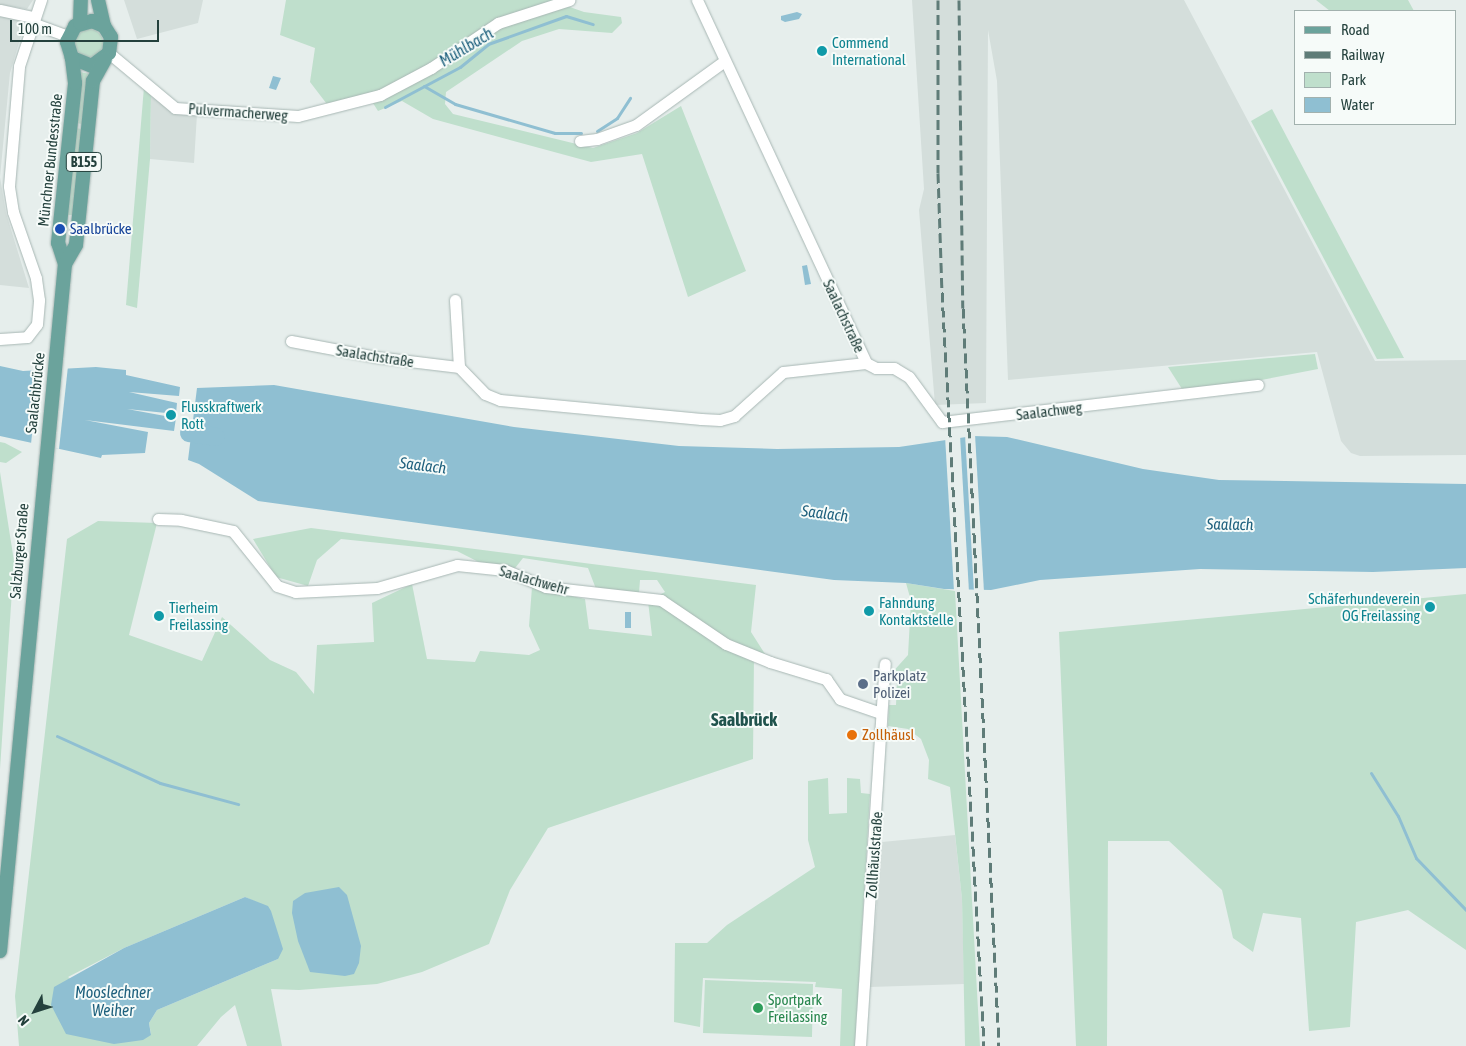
<!DOCTYPE html>
<html>
<head>
<meta charset="utf-8">
<style>
	body { margin:0 }
	#map { position:relative; width:1466px; height:1046px; overflow:hidden; background:#e6eeec; font-family:"Asap Condensed",sans-serif }
	div>[style] { position:absolute }
	[style*='--x'] { left:calc(var(--x)*1px); top:calc(var(--y)*1px); width:calc(var(--w)*1px); rotate:calc(var(--a)*1deg) }
	.built>* { inset:0; background:#d4dedb }
	.green>* { inset:0; background:#bfdfcc }
	.round { border-radius:50% }
	.water>* { inset:0; background:#8fbfd2 }
	.pier>* { inset:0; background:#e6eeec }
	.stream>* { height:3px; margin:-1.5px; padding:0 1.5px; transform-origin:1.5px; border-radius:1.5px; background:#8fbfd2 }
	.river>* { height:18px; margin:-9px; padding:0 9px; transform-origin:9px; border-radius:9px; background:#8fbfd2 }
	.roads { filter:drop-shadow(0 0 1px #a8b7b4) drop-shadow(0 0 1px #a8b7b4) }
	.minor>* { height:11px; margin:-5.5px; padding:0 5.5px; transform-origin:5.5px; border-radius:5.5px; background:#fff }
	.major>* { height:14px; margin:-7px; padding:0 7px; transform-origin:7px; border-radius:7px; background:#6ba39c }
	.rail>* { height:3px; margin-top:-1.5px; transform-origin:0; background:repeating-linear-gradient(90deg,#5f7c78 0 10px,transparent 0 15px) }
	.dots>* { width:14px; height:14px; translate:-50% -50%; box-sizing:border-box; border:2px solid #f6fbf9; border-radius:50% }
	span { translate:-50% -50%; white-space:nowrap; text-align:center; line-height:1.15; -webkit-text-stroke:4px #f6fbf9; paint-order:stroke }
	.shield-label span { padding:1px 4px; background:#f6fbf9; border:1px solid; border-radius:4px; -webkit-text-stroke-width:0 }
	.shield-label { font-size:14px; color:#24413d; font-weight:700 }
	.culture-label { font-size:15px; color:#0d838f }
	.left { translate:0 -50%; text-align:left }
	.right { translate:-100% -50%; text-align:right }
	.street-label { font-size:15px; color:#24413d }
	.transit-label { font-size:15px; color:#164399 }
	.service-label { font-size:15px; color:#4e5e75 }
	.food-label { font-size:15px; color:#c56008 }
	.leisure-label { font-size:15px; color:#27864d }
	.water-label { font-size:16px; color:#1e607d; font-style:italic }
	.quarter-label { font-size:18px; color:#20534d; font-weight:700 }
	.legend { position:absolute; left:1294px; top:10px; width:162px; height:115px; box-sizing:border-box; background:#f6fbf9; border:1px solid #a2b1ae; margin:0; padding:6px 9px; list-style:none; font-size:15px; color:#24413d }
	.legend li { display:flex; align-items:center; gap:10px; height:25px }
	.legend b { width:25px; border:1px solid #a2b1ae }
	.north { position:absolute; left:10px; top:986px; width:50px; height:50px; -webkit-text-stroke:4px #f6fbf9; paint-order:stroke; rotate:230deg; font-size:14px; font-weight:700; line-height:20px; text-align:center; color:#24413d }
	.north::after { content:''; display:block; margin:auto; width:18px; height:22px; background:#24413d; clip-path:polygon(50% 0,100% 100%,50% 72%,0 100%) }
	.scale { position:absolute; left:10px; top:20px; width:149px; height:22px; box-sizing:border-box; border:2px solid #24413d; border-top:0; padding-left:6px; font-size:15px; line-height:18px; white-space:nowrap; color:#24413d; -webkit-text-stroke:4px #f6fbf9; paint-order:stroke }
</style>
</head>
<body>
<div id="map">
	<div class="built">
		<div style="clip-path:polygon(0 0,33px 0,27px 9px,0 5px)"></div>
		<div style="clip-path:polygon(124px 0,203px 0,198px 23px,137px 39px)"></div>
		<div style="clip-path:polygon(912px 0,1184px 0,1375px 361px,1466px 360px,1466px 455px,1360px 456px,1351px 453px,1341px 441px,1317px 352px,1008px 380px,997px 81px,988px 30px,986px 403px,935px 405px,919px 210px,924px 189px)"></div>
		<div style="clip-path:polygon(0 16px,26px 19px,10px 73px,0 177px,6px 213px,29px 288px,0 285px)"></div>
		<div style="clip-path:polygon(151px 94px,168px 110px,197px 114px,194px 163px,150px 159px)"></div>
		<div style="clip-path:polygon(955px 835px,962px 899px,964px 984px,870px 987px,882px 842px)"></div>
	</div>
	<div class="green">
		<div style="clip-path:polygon(286px 0,564px 0,564px 5px,584px 12px,621px 17px,622px 23px,612px 33px,559px 29px,522px 41px,446px 92px,445px 104px,453px 114px,593px 148px,637px 133px,681px 106px,746px 271px,688px 297px,642px 154px,591px 162px,433px 119px,402px 101px,378px 111px,371px 100px,333px 112px,310px 82px,315px 48px,280px 35px)"></div>
		<div style="clip-path:polygon(1316px 0,1408px 0,1414px 11px,1330px 11px)"></div>
		<div class="round" style="left:75px;top:29px;width:28px;height:28px"></div>
		<div style="clip-path:polygon(80px 72px,90px 74px,83px 124px,76px 123px)"></div>
		<div style="clip-path:polygon(144px 87px,151px 94px,150px 159px,137px 308px,126px 305px)"></div>
		<div style="clip-path:polygon(1272px 109px,1404px 358px,1377px 359px,1251px 121px)"></div>
		<div style="clip-path:polygon(75px 128px,82px 129px,74px 215px,66px 215px)"></div>
		<div style="clip-path:polygon(1315px 354px,1318px 369px,1256px 381px,1182px 389px,1168px 367px)"></div>
		<div style="clip-path:polygon(0 442px,5px 443px,22px 452px,6px 463px,0 462px)"></div>
		<div style="clip-path:polygon(0 472px,14px 561px,0 769px)"></div>
		<div style="clip-path:polygon(evenodd,98px 521px,157px 523px,129px 635px,202px 661px,222px 617px,270px 660px,296px 672px,314px 694px,317px 645px,374px 642px,372px 603px,412px 584px,427px 659px,475px 662px,480px 651px,529px 655px,540px 650px,529px 626px,532px 587px,585px 599px,589px 629px,652px 636px,648px 601px,665px 592px,657px 580px,640px 580px,639px 593px,596px 589px,588px 568px,523px 558px,508px 577px,457px 551px,341px 539px,317px 560px,308px 586px,276px 577px,253px 539px,311px 528px,756px 585px,751px 632px,770px 662px,754px 656px,753px 759px,548px 828px,510px 890px,489px 944px,422px 972px,377px 984px,299px 990px,271px 989px,282px 1046px,247px 1046px,235px 1005px,221px 1017px,197px 1046px,19px 1046px,15px 996px,67px 539px,98px 521px,245px 897px,258px 903px,278px 959px,157px 1010px,149px 1023px,151px 1034px,68px 977px,124px 948px,245px 897px)"></div>
		<div style="clip-path:polygon(906px 583px,955px 591px,980px 1046px,965px 1046px,962px 899px,950px 787px,928px 779px,929px 760px,921px 739px,908px 729px,888px 726px,889px 705px,896px 705px,897px 681px,889px 680px,890px 675px,908px 655px,911px 601px)"></div>
		<div style="clip-path:polygon(1466px 594px,1466px 950px,1408px 910px,1356px 922px,1350px 1027px,1309px 1031px,1301px 918px,1263px 913px,1253px 952px,1233px 938px,1222px 890px,1169px 841px,1108px 841px,1107px 1046px,1076px 1046px,1059px 632px)"></div>
		<div style="clip-path:polygon(828px 778px,829px 814px,847px 813px,847px 778px,860px 779px,861px 793px,870px 794px,855px 1046px,840px 1046px,842px 989px,815px 987px,816px 982px,703px 978px,700px 1027px,674px 1022px,675px 943px,707px 943px,727px 925px,815px 867px,808px 840px,808px 781px)"></div>
		<div style="clip-path:polygon(705px 980px,813px 984px,812px 1037px,703px 1033px)"></div>
	</div>
	<div class="water">
		<div style="clip-path:polygon(797px 12px,802px 14px,799px 19px,785px 22px,781px 20px,781px 16px)"></div>
		<div style="clip-path:polygon(273px 76px,281px 78px,276px 90px,269px 88px)"></div>
		<div style="clip-path:polygon(807px 265px,811px 284px,805px 285px,802px 266px)"></div>
		<div style="clip-path:polygon(0 366px,23px 371px,96px 367px,126px 370px,126px 375px,180px 387px,179px 396px,129px 392px,177px 403px,176px 414px,127px 409px,176px 418px,174px 431px,85px 420px,148px 432px,145px 453px,102px 455px,101px 458px,0 436px)"></div>
		<div style="clip-path:polygon(274px 385px,514px 427px,679px 446px,777px 449px,899px 447px,973px 436px,1007px 437px,1143px 469px,1219px 480px,1466px 484px,1466px 568px,1373px 572px,1200px 569px,1040px 580px,991px 590px,944px 589px,906px 583px,834px 580px,258px 501px,199px 464px,188px 460px,197px 388px)"></div>
		<div style="clip-path:polygon(625px 612px,631px 612px,631px 628px,625px 628px)"></div>
		<div style="clip-path:polygon(339px 887px,347px 895px,361px 946px,359px 963px,354px 974px,345px 976px,310px 972px,298px 941px,292px 913px,293px 901px,305px 893px)"></div>
		<div style="clip-path:polygon(245px 897px,268px 906px,271px 911px,283px 949px,278px 959px,157px 1010px,149px 1023px,151px 1035px,143px 1040px,114px 1044px,66px 1034px,51px 1005px,54px 987px,124px 948px)"></div>
	</div>
	<div class="pier">
		<div style="clip-path:polygon(68px 366px,59px 449px,31px 444px,39px 368px)"></div>
		<div style="clip-path:polygon(973px 433px,975px 434px,984px 592px,974px 592px,965px 434px)"></div>
		<div style="clip-path:polygon(960px 435px,969px 592px,954px 591px,945px 436px)"></div>
	</div>
	<div class="stream">
		<div style="--x:424;--y:86;--w:36;--a:30"></div>
		<div style="--x:455;--y:104;--w:104;--a:16.2"></div>
		<div style="--x:555;--y:133;--w:26;--a:0"></div>
		<div style="--x:385;--y:107;--w:85;--a:-28.1"></div>
		<div style="--x:460;--y:67;--w:36;--a:-39"></div>
		<div style="--x:488;--y:44;--w:83;--a:-19.7"></div>
		<div style="--x:566;--y:16;--w:28;--a:17"></div>
		<div style="--x:597;--y:131;--w:24;--a:-33"></div>
		<div style="--x:617;--y:118;--w:24;--a:-57"></div>
		<div style="--x:57;--y:736;--w:113;--a:24.5"></div>
		<div style="--x:160;--y:783;--w:81;--a:15.1"></div>
		<div style="--x:1371;--y:773;--w:51;--a:57.9"></div>
		<div style="--x:1398;--y:816;--w:46;--a:66.8"></div>
		<div style="--x:1416;--y:858;--w:72;--a:46.1"></div>
	</div>
	<div class="river">
		<div style="--x:189;--y:433;--w:27;--a:8"></div>
	</div>
	<div class="roads">
		<div class="minor">
			<div style="--x:697;--y:0;--w:400;--a:65"></div>
			<div style="--x:0;--y:10;--w:35;--a:12"></div>
			<div style="--x:32;--y:23;--w:38;--a:20"></div>
			<div style="--x:109;--y:53;--w:86;--a:39.8"></div>
			<div style="--x:175;--y:108;--w:123;--a:3.7"></div>
			<div style="--x:298;--y:116;--w:85;--a:-14.4"></div>
			<div style="--x:380;--y:95;--w:58;--a:-27.9"></div>
			<div style="--x:431;--y:68;--w:81;--a:-33.9"></div>
			<div style="--x:498;--y:23;--w:75;--a:-17.9"></div>
			<div style="--x:580;--y:141;--w:17;--a:-7"></div>
			<div style="--x:597;--y:139;--w:41;--a:-19.7"></div>
			<div style="--x:636;--y:125;--w:107;--a:-35.9"></div>
			<div style="--x:455;--y:300;--w:67;--a:86.6"></div>
			<div style="--x:0;--y:339;--w:27;--a:-4"></div>
			<div style="--x:27;--y:337;--w:16;--a:-52"></div>
			<div style="--x:37;--y:324;--w:24;--a:-85"></div>
			<div style="--x:39;--y:300;--w:22;--a:-98"></div>
			<div style="--x:36;--y:278;--w:70;--a:-109.2"></div>
			<div style="--x:13;--y:212;--w:26;--a:-99"></div>
			<div style="--x:9;--y:186;--w:120;--a:-85.2"></div>
			<div style="--x:19;--y:66;--w:70;--a:-71.6"></div>
			<div style="--x:291;--y:341;--w:86;--a:10.7"></div>
			<div style="--x:376;--y:357;--w:84;--a:6.9"></div>
			<div style="--x:459;--y:367;--w:37;--a:46"></div>
			<div style="--x:485;--y:394;--w:16;--a:22"></div>
			<div style="--x:500;--y:400;--w:202;--a:5.4"></div>
			<div style="--x:701;--y:419;--w:19;--a:3"></div>
			<div style="--x:720;--y:420;--w:15;--a:-16"></div>
			<div style="--x:734;--y:416;--w:66;--a:-41.9"></div>
			<div style="--x:783;--y:372;--w:83;--a:-6.2"></div>
			<div style="--x:866;--y:363;--w:11;--a:27"></div>
			<div style="--x:876;--y:368;--w:18;--a:0"></div>
			<div style="--x:894;--y:368;--w:17;--a:31"></div>
			<div style="--x:909;--y:377;--w:56;--a:53.7"></div>
			<div style="--x:942;--y:422;--w:318;--a:-6.7"></div>
			<div style="--x:158;--y:519;--w:23;--a:2"></div>
			<div style="--x:181;--y:520;--w:53;--a:11.9"></div>
			<div style="--x:233;--y:531;--w:70;--a:51.3"></div>
			<div style="--x:277;--y:586;--w:19;--a:18"></div>
			<div style="--x:295;--y:592;--w:82;--a:-2.8"></div>
			<div style="--x:377;--y:588;--w:83;--a:-16"></div>
			<div style="--x:457;--y:565;--w:48;--a:5.9"></div>
			<div style="--x:505;--y:570;--w:44;--a:22.5"></div>
			<div style="--x:546;--y:587;--w:116;--a:6.4"></div>
			<div style="--x:661;--y:600;--w:78;--a:34.1"></div>
			<div style="--x:726;--y:644;--w:48;--a:22.2"></div>
			<div style="--x:770;--y:662;--w:59;--a:16.9"></div>
			<div style="--x:826;--y:679;--w:24;--a:55"></div>
			<div style="--x:840;--y:699;--w:43;--a:18.9"></div>
			<div style="--x:860;--y:1046;--w:383;--a:-86.3"></div>
		</div>
		<div class="major">
			<div style="--x:98;--y:0;--w:27;--a:77"></div>
			<div style="--x:104;--y:26;--w:13;--a:58"></div>
			<div style="--x:111;--y:37;--w:16;--a:97"></div>
			<div style="--x:109;--y:53;--w:21;--a:143"></div>
			<div style="--x:92;--y:66;--w:22;--a:-158"></div>
			<div style="--x:72;--y:58;--w:17;--a:-107"></div>
			<div style="--x:67;--y:42;--w:18;--a:-63"></div>
			<div style="--x:75;--y:26;--w:18;--a:-16"></div>
			<div style="--x:92;--y:21;--w:13;--a:23"></div>
			<div style="--x:80;--y:23;--w:23;--a:-88"></div>
			<div style="--x:65;--y:264;--w:22;--a:-108"></div>
			<div style="--x:58;--y:243;--w:161;--a:-83.9"></div>
			<div style="--x:75;--y:83;--w:25;--a:-97"></div>
			<div style="--x:0;--y:951;--w:690;--a:-84.6"></div>
			<div style="--x:65;--y:264;--w:22;--a:-60"></div>
			<div style="--x:76;--y:245;--w:165;--a:-84.1"></div>
			<div style="--x:93;--y:81;--w:25;--a:-61"></div>
		</div>
	</div>
	<div class="rail">
		<div style="--x:938;--y:0;--w:173;--a:90"></div>
		<div style="--x:938;--y:173;--w:119;--a:88.1"></div>
		<div style="--x:942;--y:292;--w:755;--a:86.81"></div>
		<div style="--x:959;--y:0;--w:308;--a:89.3"></div>
		<div style="--x:963;--y:308;--w:739;--a:87.21"></div>
	</div>
	<div class="dots">
		<div style="left:822px;top:51px;background:#0f9aa8"></div>
		<div style="left:60px;top:229px;background:#1a4fb4"></div>
		<div style="left:171px;top:415px;background:#0f9aa8"></div>
		<div style="left:1430px;top:607px;background:#0f9aa8"></div>
		<div style="left:869px;top:611px;background:#0f9aa8"></div>
		<div style="left:159px;top:616px;background:#0f9aa8"></div>
		<div style="left:863px;top:684px;background:#5c6f8a"></div>
		<div style="left:852px;top:735px;background:#e8710a"></div>
		<div style="left:758px;top:1008px;background:#2e9e5b"></div>
	</div>
	<div class="shield-label">
		<span style="left:84px;top:162px">B155</span>
	</div>
	<div class="culture-label">
		<span class="left" style="left:832px;top:51px">Commend<br>International</span>
		<span class="left" style="left:181px;top:415px">Flusskraftwerk<br>Rott</span>
		<span class="right" style="left:1420px;top:607px">Schäferhundeverein<br>OG Freilassing</span>
		<span class="left" style="left:879px;top:611px">Fahndung<br>Kontaktstelle</span>
		<span class="left" style="left:169px;top:616px">Tierheim<br>Freilassing</span>
	</div>
	<div class="street-label">
		<span style="left:238px;top:112px;rotate:4deg">Pulvermacherweg</span>
		<span style="left:50px;top:160px;rotate:-84deg">Münchner Bundesstraße</span>
		<span style="left:844px;top:316px;rotate:65deg">Saalachstraße</span>
		<span style="left:375px;top:356px;rotate:9deg">Saalachstraße</span>
		<span style="left:35px;top:393px;rotate:-84deg">Saalachbrücke</span>
		<span style="left:1049px;top:411px;rotate:-7deg">Saalachweg</span>
		<span style="left:19px;top:551px;rotate:-85deg">Salzburger Straße</span>
		<span style="left:534px;top:580px;rotate:16deg">Saalachwehr</span>
		<span style="left:874px;top:855px;rotate:-86deg">Zollhäuslstraße</span>
	</div>
	<div class="transit-label">
		<span class="left" style="left:70px;top:229px">Saalbrücke</span>
	</div>
	<div class="service-label">
		<span class="left" style="left:873px;top:684px">Parkplatz<br>Polizei</span>
	</div>
	<div class="food-label">
		<span class="left" style="left:862px;top:735px">Zollhäusl</span>
	</div>
	<div class="leisure-label">
		<span class="left" style="left:768px;top:1008px">Sportpark<br>Freilassing</span>
	</div>
	<div class="water-label">
		<span style="left:466px;top:47px;rotate:-31deg">Mühlbach</span>
		<span style="left:423px;top:465px;rotate:7deg">Saalach</span>
		<span style="left:825px;top:513px;rotate:7deg">Saalach</span>
		<span style="left:1230px;top:524px;rotate:1deg">Saalach</span>
		<span style="left:113px;top:1001px">Mooslechner<br>Weiher</span>
	</div>
	<div class="quarter-label">
		<span style="left:744px;top:720px">Saalbrück</span>
	</div>
	<ul class="legend">
	<li><b style="height:6px;background:#6ba39c"></b>Road</li>
	<li><b style="height:6px;background:#5f7c78"></b>Railway</li>
	<li><b style="height:14px;background:#bfdfcc"></b>Park</li>
	<li><b style="height:14px;background:#8fbfd2"></b>Water</li>
	</ul>
	<div class="north">N</div>
	<div class="scale">100 m</div>
</div>
</body>
</html>
